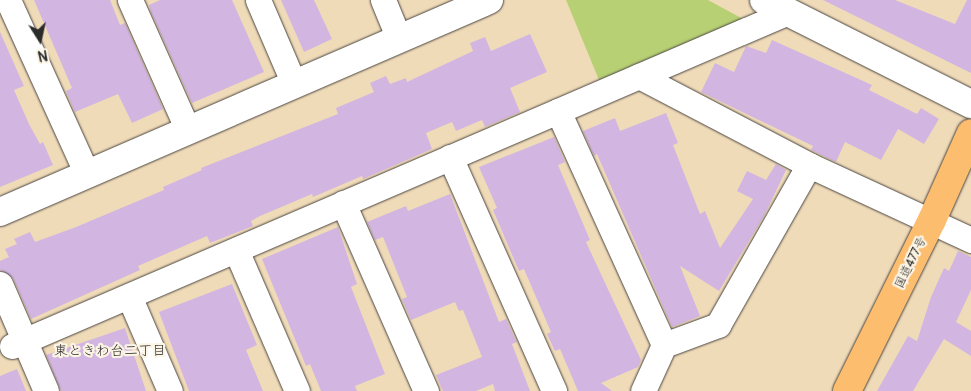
<!DOCTYPE html>
<html>
<head>
<meta charset="utf-8">
<style>
	body { margin:0 }
	#map { position:relative; width:971px; height:391px; overflow:hidden; background:#f0dbb9; font-family:Pangolin,"Klee One",sans-serif }
	div>[style] { position:absolute }
	[style*='--x'] { left:calc(var(--x)*1px); top:calc(var(--y)*1px); width:calc(var(--w)*1px); rotate:calc(var(--a)*1deg) }
	.green>* { inset:0; background:#b8d074 }
	.building>* { inset:0; background:#d2b6e1 }
	.roads { filter:drop-shadow(0 0 1px #494540) drop-shadow(0 0 1px #494540) }
	.minor>* { height:25px; margin:-12.5px; padding:0 12.5px; transform-origin:12.5px; border-radius:12.5px; background:#fff }
	.tertiary>* { height:28px; margin:-14px; padding:0 14px; transform-origin:14px; border-radius:14px; background:#fff }
	.trunk>* { height:28px; margin:-14px; padding:0 14px; transform-origin:14px; border-radius:14px; background:#fcbd6f }
	span { translate:-50% -50%; white-space:nowrap; text-align:center; line-height:1.15; -webkit-text-stroke:4.5px #fcf5e5; paint-order:stroke }
	.street-label { font-size:12px; color:#2b2b2b }
	.neighbourhood-label { font-size:14px; color:#2b2b2b }
	.north { position:absolute; left:15px; top:15px; width:50px; height:50px; -webkit-text-stroke:4px #fcf5e5; paint-order:stroke; rotate:170deg; font-size:14px; font-weight:700; line-height:20px; text-align:center; color:#2b2b2b }
	.north::after { content:''; display:block; margin:auto; width:18px; height:22px; background:#2b2b2b; clip-path:polygon(50% 0,100% 100%,50% 72%,0 100%) }
</style>
</head>
<body>
<div id="map">
	<div class="green">
		<div style="clip-path:polygon(566px 0,708px 0,743px 19px,599px 80px)"></div>
	</div>
	<div class="building">
		<div style="clip-path:polygon(34px 0,110px 0,120px 25px,125px 23px,163px 109px,132px 123px,118px 94px,75px 112px,66px 91px,72px 88px)"></div>
		<div style="clip-path:polygon(160px 0,232px 0,264px 72px,192px 103px,151px 12px,149px 5px)"></div>
		<div style="clip-path:polygon(281px 0,314px 0,332px 39px,304px 52px)"></div>
		<div style="clip-path:polygon(823px 0,895px 0,955px 24px,967px 0,971px 0,971px 73px)"></div>
		<div style="clip-path:polygon(0 32px,24px 86px,14px 90px,29px 124px,40px 144px,43px 142px,53px 165px,0 187px)"></div>
		<div style="clip-path:polygon(530px 34px,547px 72px,510px 88px,520px 112px,485px 127px,482px 120px,456px 131px,452px 122px,426px 133px,432px 149px,363px 179px,362px 176px,313px 197px,312px 194px,260px 216px,251px 221px,253px 226px,210px 243px,207px 236px,138px 266px,140px 270px,31px 319px,13px 278px,0 270px,0 261px,9px 257px,5px 249px,17px 244px,14px 239px,30px 232px,35px 242px,76px 227px,164px 190px,163px 187px,202px 170px,201px 168px,338px 114px,336px 108px,374px 92px,370px 83px,386px 76px,390px 84px,406px 78px,407px 82px,473px 51px,470px 43px,485px 37px,491px 51px)"></div>
		<div style="clip-path:polygon(772px 40px,872px 85px,869px 90px,917px 114px,921px 108px,939px 119px,924px 144px,898px 129px,881px 160px,845px 142px,836px 162px,811px 150px,813px 146px,701px 92px,715px 63px,734px 72px,746px 46px,766px 53px)"></div>
		<div style="clip-path:polygon(666px 113px,678px 143px,673px 145px,700px 214px,705px 211px,720px 248px,753px 199px,737px 191px,747px 171px,766px 180px,776px 164px,786px 170px,764px 216px,719px 291px,680px 266px,700px 316px,672px 327px,597px 154px,594px 156px,583px 131px,615px 118px,620px 131px)"></div>
		<div style="clip-path:polygon(554px 137px,565px 162px,558px 165px,590px 240px,586px 242px,641px 360px,638px 367px,601px 383px,612px 391px,578px 391px,560px 349px,555px 351px,547px 334px,551px 332px,524px 269px,519px 271px,493px 210px,497px 208px,479px 167px)"></div>
		<div style="clip-path:polygon(450px 194px,499px 322px,506px 319px,515px 339px,517px 342px,512px 344px,530px 391px,495px 391px,493px 384px,476px 391px,443px 391px,436px 375px,482px 357px,463px 310px,459px 311px,455px 302px,411px 320px,402px 299px,407px 297px,383px 237px,375px 240px,367px 222px,406px 206px,408px 211px)"></div>
		<div style="clip-path:polygon(338px 227px,357px 284px,351px 287px,385px 374px,355px 386px,357px 391px,321px 391px,310px 364px,306px 366px,262px 259px)"></div>
		<div style="clip-path:polygon(958px 251px,971px 257px,971px 290px,956px 322px,971px 331px,971px 356px,944px 339px,913px 391px,877px 391px,908px 336px,917px 341px,931px 297px,944px 268px,949px 271px)"></div>
		<div style="clip-path:polygon(232px 284px,257px 345px,246px 350px,263px 391px,189px 391px,159px 312px)"></div>
		<div style="clip-path:polygon(125px 328px,146px 391px,61px 391px,46px 355px)"></div>
		<div style="clip-path:polygon(17px 369px,26px 391px,0 391px,0 376px)"></div>
	</div>
	<div class="roads">
		<div class="minor">
			<div style="--x:8;--y:0;--w:191;--a:65.6"></div>
			<div style="--x:130;--y:0;--w:142;--a:66"></div>
			<div style="--x:258;--y:0;--w:91;--a:66.8"></div>
			<div style="--x:383;--y:0;--w:42;--a:67.7"></div>
			<div style="--x:639;--y:76;--w:192;--a:27.6"></div>
			<div style="--x:809;--y:165;--w:179;--a:24.8"></div>
			<div style="--x:558;--y:111;--w:257;--a:65.6"></div>
			<div style="--x:664;--y:345;--w:58;--a:-20.3"></div>
			<div style="--x:718;--y:325;--w:184;--a:-60.4"></div>
			<div style="--x:450;--y:157;--w:256;--a:66"></div>
			<div style="--x:343;--y:203;--w:206;--a:66.2"></div>
			<div style="--x:236;--y:250;--w:154;--a:66.6"></div>
			<div style="--x:0;--y:284;--w:116;--a:66.7"></div>
			<div style="--x:129;--y:296;--w:103;--a:66.7"></div>
			<div style="--x:12;--y:346;--w:845;--a:-23.29"></div>
			<div style="--x:643;--y:391;--w:51;--a:-65.5"></div>
		</div>
		<div class="tertiary">
			<div style="--x:764;--y:0;--w:232;--a:26.7"></div>
			<div style="--x:0;--y:212;--w:533;--a:-23.44"></div>
		</div>
		<div class="trunk">
			<div style="--x:847;--y:391;--w:191;--a:-63.6"></div>
			<div style="--x:932;--y:220;--w:95;--a:-65.9"></div>
		</div>
	</div>
	<div class="street-label">
		<span style="left:911px;top:263px;rotate:-64deg">国道477号</span>
	</div>
	<div class="neighbourhood-label">
		<span style="left:110px;top:351px">東ときわ台二丁目</span>
	</div>
	<div class="north">N</div>
</div>
</body>
</html>
